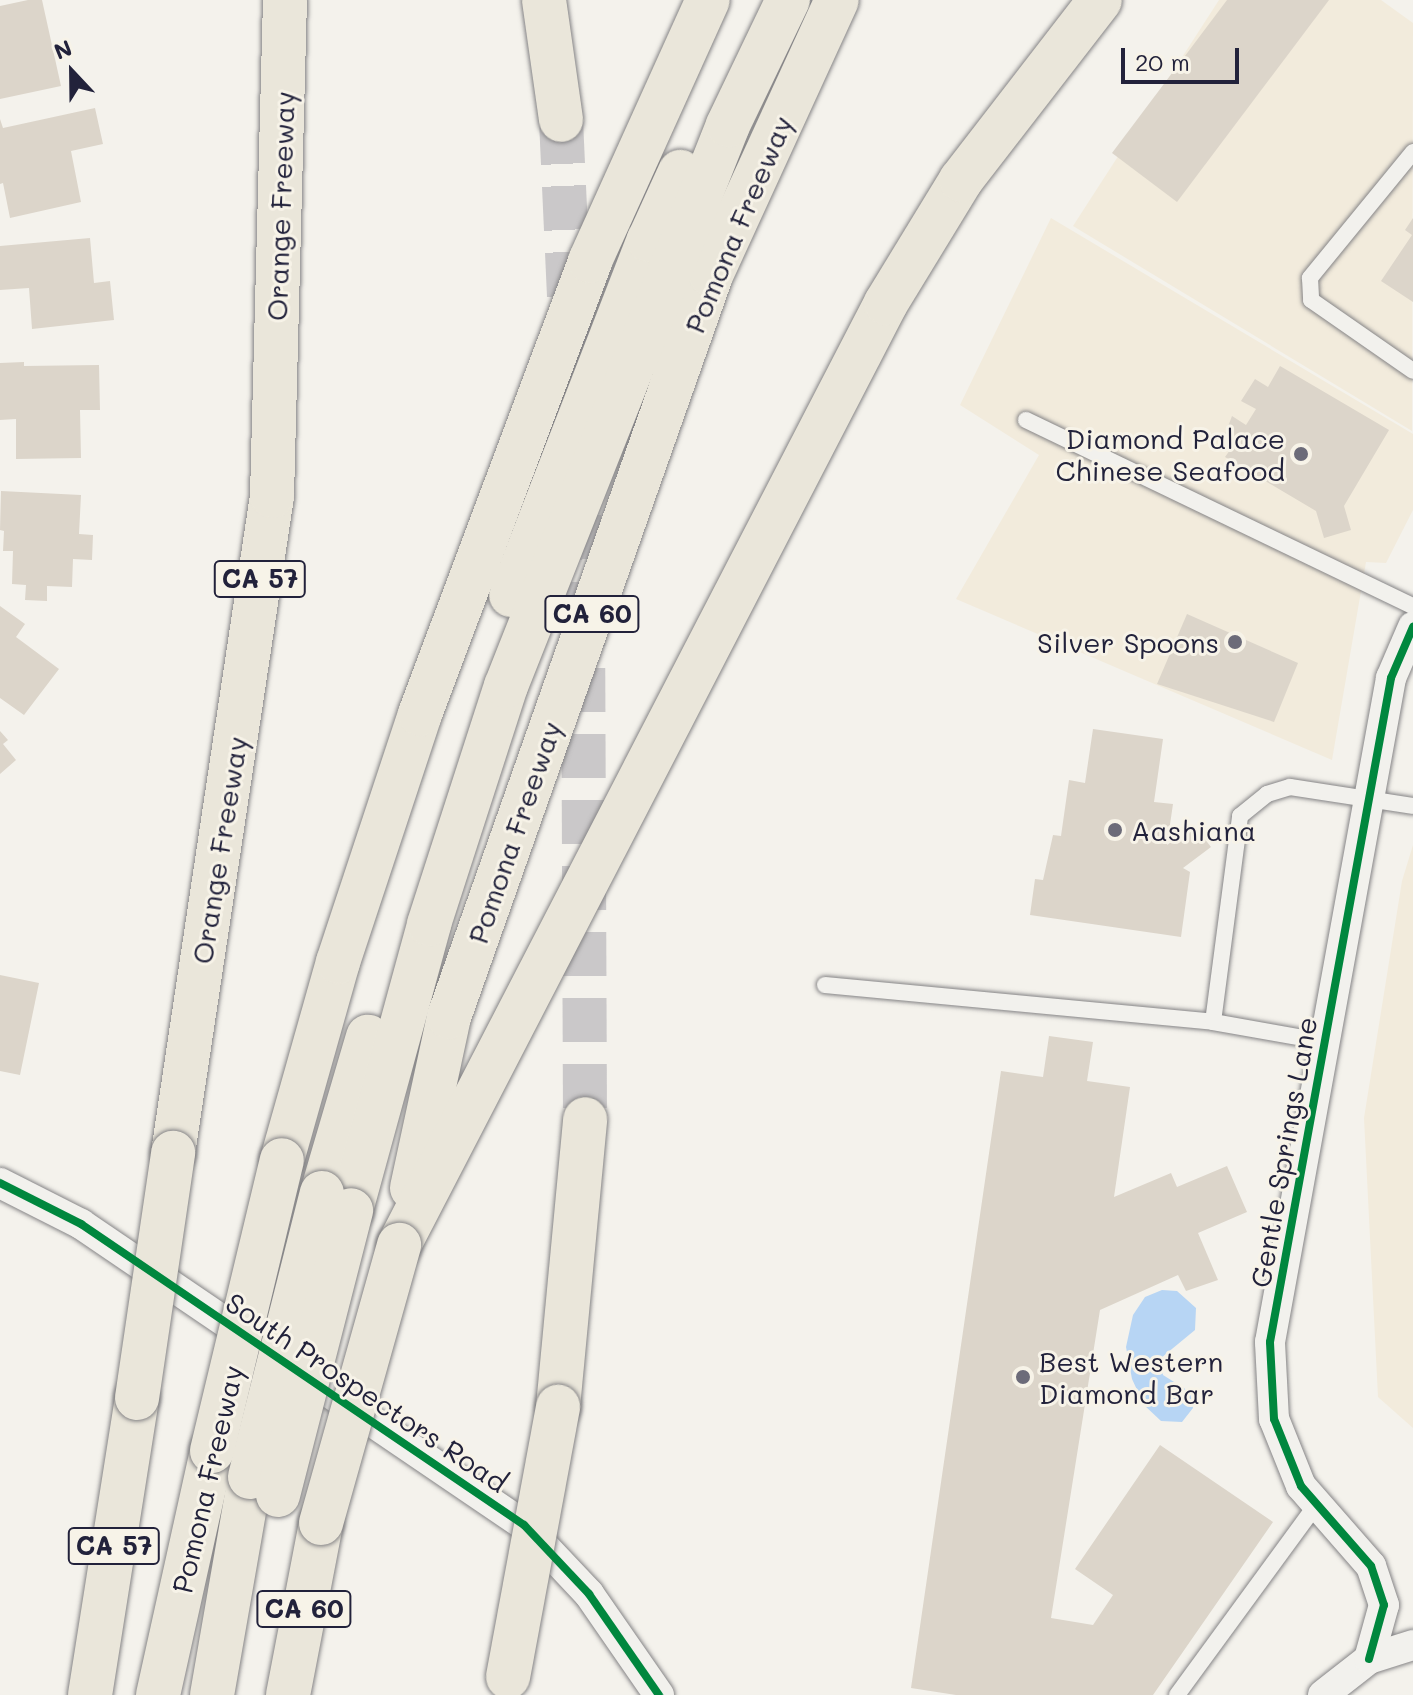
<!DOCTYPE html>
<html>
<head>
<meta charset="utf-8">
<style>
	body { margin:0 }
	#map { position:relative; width:1413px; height:1695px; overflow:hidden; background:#f4f2ec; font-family:Mali,sans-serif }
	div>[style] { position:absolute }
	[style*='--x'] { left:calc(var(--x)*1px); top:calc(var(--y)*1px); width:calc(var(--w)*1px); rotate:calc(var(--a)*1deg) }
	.built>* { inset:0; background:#f2ebdc }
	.water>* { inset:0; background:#b7d5f4 }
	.building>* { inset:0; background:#dcd5ca }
	.highway-tunnel>* { height:44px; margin-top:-22px; transform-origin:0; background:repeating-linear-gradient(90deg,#cac8c9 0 44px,transparent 0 66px) }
	.roads { filter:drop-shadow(0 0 2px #858486) drop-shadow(0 0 2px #858486) }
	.lane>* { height:16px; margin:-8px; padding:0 8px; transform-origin:8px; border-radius:8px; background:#f2f1ed }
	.street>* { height:30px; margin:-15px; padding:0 15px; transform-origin:15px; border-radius:15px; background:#f2f1ed }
	.highway>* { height:44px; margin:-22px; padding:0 22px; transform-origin:22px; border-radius:22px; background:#eae6da }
	.bridges { filter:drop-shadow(0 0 2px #858486) drop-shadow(0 0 2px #858486) }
	.highway-bridge>* { height:44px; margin:-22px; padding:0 22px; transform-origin:22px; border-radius:22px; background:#eae6da }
	.cycleway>* { height:8px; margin:-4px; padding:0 4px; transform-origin:4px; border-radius:4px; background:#00873e }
	.dots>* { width:22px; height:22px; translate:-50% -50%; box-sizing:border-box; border:4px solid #f7f3e8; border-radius:50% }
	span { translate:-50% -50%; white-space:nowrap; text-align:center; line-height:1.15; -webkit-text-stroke:6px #f7f3e8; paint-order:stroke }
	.shield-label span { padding:2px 6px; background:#f7f3e8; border:2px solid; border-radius:6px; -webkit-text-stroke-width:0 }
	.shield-label { font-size:26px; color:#22223b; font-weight:700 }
	.street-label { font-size:28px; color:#22223b }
	.poi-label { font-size:28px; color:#22223b }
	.right { translate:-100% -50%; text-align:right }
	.left { translate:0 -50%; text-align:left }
	.north { position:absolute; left:32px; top:32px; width:80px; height:80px; -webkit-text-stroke:6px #f7f3e8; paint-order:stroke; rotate:338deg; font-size:22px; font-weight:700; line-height:32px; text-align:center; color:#22223b }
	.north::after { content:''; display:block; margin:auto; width:28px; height:36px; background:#22223b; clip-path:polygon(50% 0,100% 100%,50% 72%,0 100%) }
	.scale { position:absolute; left:1121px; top:48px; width:118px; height:36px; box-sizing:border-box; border:4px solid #22223b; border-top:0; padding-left:10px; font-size:24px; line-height:28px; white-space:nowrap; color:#22223b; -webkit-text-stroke:6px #f7f3e8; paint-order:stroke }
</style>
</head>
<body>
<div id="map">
	<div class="built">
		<div style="clip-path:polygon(1219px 0,1381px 0,1413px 23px,1412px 431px,1073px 226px)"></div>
		<div style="clip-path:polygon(1051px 218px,1413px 434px,1413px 510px,1386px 563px,1366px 562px,1332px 760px,956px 599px,1039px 455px,960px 405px)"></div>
		<div style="clip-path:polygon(1413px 845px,1413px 1428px,1378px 1397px,1364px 1118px,1402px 881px)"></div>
	</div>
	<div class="water">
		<div style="clip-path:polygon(1162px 1290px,1177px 1291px,1196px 1308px,1195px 1330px,1161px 1358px,1163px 1375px,1190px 1392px,1193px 1408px,1182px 1422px,1161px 1421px,1144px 1405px,1132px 1379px,1126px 1347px,1133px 1315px,1145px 1297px)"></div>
	</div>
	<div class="building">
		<div style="clip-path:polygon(28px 0,42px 0,61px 86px,0 99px,0 6px)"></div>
		<div style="clip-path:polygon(1227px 0,1329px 0,1177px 202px,1112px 153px)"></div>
		<div style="clip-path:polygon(95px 108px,103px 144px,71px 151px,81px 202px,10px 218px,3px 183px,0 184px,0 119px,3px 128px)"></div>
		<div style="clip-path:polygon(1413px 218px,1413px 302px,1381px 281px,1412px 235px,1405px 230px)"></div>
		<div style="clip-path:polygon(90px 238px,94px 283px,110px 281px,114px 320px,32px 329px,29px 288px,0 290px,0 246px)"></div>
		<div style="clip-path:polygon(24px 362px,24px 366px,99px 365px,100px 410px,80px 410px,81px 458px,16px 459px,16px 419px,0 420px,0 363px)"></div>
		<div style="clip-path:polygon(1280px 366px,1389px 430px,1344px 506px,1351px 530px,1324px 538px,1316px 511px,1225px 457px,1230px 450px,1221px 445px,1232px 416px,1246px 425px,1256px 409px,1241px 401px,1255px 379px,1268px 387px)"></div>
		<div style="clip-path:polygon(1px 491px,81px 495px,79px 534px,93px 535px,92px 560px,73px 559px,72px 587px,47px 586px,47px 601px,25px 600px,26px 585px,12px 584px,13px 551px,3px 551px,4px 531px,0 530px)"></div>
		<div style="clip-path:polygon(0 606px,25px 624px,16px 637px,59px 669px,24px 715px,0 698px)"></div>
		<div style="clip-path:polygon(1187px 614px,1298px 663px,1274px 722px,1157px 684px)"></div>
		<div style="clip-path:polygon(1093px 729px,1163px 739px,1154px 802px,1173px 804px,1167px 845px,1194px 825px,1211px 847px,1183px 868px,1190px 872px,1181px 937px,1030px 915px,1035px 879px,1043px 880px,1053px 835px,1061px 836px,1069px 780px,1085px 783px)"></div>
		<div style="clip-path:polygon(0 731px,8px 740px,3px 744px,16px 760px,0 774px)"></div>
		<div style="clip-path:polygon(0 975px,39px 983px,20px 1075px,0 1071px)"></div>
		<div style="clip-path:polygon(1049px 1036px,1093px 1042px,1087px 1081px,1130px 1087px,1114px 1197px,1171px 1173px,1177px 1187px,1227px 1166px,1247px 1212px,1198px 1233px,1218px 1280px,1186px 1291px,1178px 1275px,1100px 1310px,1051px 1618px,1093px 1625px,1113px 1595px,1075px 1569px,1160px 1445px,1273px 1522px,1153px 1695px,956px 1695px,911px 1688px,1001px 1071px,1043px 1077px)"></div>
	</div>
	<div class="highway-tunnel">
		<div style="--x:561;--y:120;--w:483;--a:87.4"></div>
		<div style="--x:583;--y:602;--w:517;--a:89.78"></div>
	</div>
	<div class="roads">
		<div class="lane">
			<div style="--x:1413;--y:152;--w:163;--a:129.3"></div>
			<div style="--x:1310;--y:278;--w:22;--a:87"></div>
			<div style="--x:1311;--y:300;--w:124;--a:34.8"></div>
			<div style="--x:1026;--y:420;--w:429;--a:25.7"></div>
			<div style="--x:825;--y:985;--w:390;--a:5.4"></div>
			<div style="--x:1213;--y:1022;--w:208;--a:-82.5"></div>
			<div style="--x:1240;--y:816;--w:35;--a:-39"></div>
			<div style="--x:1267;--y:794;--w:24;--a:-17"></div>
			<div style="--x:1290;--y:787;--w:124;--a:8.8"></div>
			<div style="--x:1213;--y:1022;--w:114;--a:10.1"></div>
			<div style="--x:1177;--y:1695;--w:237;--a:-53.8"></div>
		</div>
		<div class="street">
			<div style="--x:0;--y:1183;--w:91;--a:26.8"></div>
			<div style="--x:81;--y:1224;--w:212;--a:34.2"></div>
			<div style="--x:296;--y:1370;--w:276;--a:34.2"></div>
			<div style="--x:524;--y:1525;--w:95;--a:46.7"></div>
			<div style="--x:589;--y:1594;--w:123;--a:55.3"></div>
			<div style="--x:1369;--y:1659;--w:56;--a:-74.5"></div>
			<div style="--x:1384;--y:1605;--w:41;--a:-108.4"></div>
			<div style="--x:1371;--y:1566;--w:106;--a:-131.2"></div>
			<div style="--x:1301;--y:1486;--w:72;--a:-111.9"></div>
			<div style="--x:1274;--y:1419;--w:77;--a:-93"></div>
			<div style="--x:1270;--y:1342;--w:675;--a:-79.67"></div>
			<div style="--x:1391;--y:678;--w:56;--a:-66.7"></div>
			<div style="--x:1323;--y:1695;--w:58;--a:-38"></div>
			<div style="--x:1369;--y:1659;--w:46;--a:-17.7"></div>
		</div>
		<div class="highway">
			<div style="--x:544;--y:0;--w:121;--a:81.9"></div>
			<div style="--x:511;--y:595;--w:381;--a:-68.8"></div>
			<div style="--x:649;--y:240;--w:75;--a:-65.5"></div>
			<div style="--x:173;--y:1153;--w:664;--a:-81.43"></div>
			<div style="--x:272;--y:496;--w:496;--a:-88.5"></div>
			<div style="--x:282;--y:1160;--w:206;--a:-74.2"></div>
			<div style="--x:338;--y:962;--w:261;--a:-71.7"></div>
			<div style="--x:420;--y:714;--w:484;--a:-69.4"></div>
			<div style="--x:590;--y:261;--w:286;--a:-65.7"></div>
			<div style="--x:412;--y:1188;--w:175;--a:-77.8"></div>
			<div style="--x:449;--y:1017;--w:787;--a:-70.55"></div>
			<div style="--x:711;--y:275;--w:302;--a:-65.4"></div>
			<div style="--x:322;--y:1193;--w:163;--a:-73.6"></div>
			<div style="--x:351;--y:1210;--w:296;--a:-74.7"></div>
			<div style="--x:429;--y:924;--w:250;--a:-72.1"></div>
			<div style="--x:506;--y:686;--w:603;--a:-68.41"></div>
			<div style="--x:728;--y:125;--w:139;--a:-64.4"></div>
			<div style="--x:399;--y:1245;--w:1060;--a:-62.66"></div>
			<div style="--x:886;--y:303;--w:144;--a:-58.6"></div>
			<div style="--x:961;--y:180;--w:227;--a:-52.3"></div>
			<div style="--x:558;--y:1407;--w:289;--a:-84.6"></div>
			<div style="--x:90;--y:1695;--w:301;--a:-81"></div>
			<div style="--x:158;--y:1695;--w:250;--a:-77.5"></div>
			<div style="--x:212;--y:1695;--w:221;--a:-80.1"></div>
			<div style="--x:288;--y:1695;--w:175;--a:-79.1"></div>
		</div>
	</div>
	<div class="bridges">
		<div class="highway-bridge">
			<div style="--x:137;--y:1398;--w:248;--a:-81.6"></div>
			<div style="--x:212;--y:1451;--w:299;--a:-76.5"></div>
			<div style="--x:250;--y:1477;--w:293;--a:-75.8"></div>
			<div style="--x:278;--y:1495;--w:294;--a:-75.6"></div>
			<div style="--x:321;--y:1523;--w:289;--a:-74.3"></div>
			<div style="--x:508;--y:1677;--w:275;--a:-79.5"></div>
		</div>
	</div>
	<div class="cycleway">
		<div style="--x:0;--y:1183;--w:91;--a:26.8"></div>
		<div style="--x:81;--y:1224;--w:536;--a:34.19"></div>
		<div style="--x:524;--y:1525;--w:95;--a:46.7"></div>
		<div style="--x:589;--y:1594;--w:123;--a:55.3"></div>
		<div style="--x:1369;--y:1659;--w:56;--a:-74.5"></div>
		<div style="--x:1384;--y:1605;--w:41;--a:-108.4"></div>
		<div style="--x:1371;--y:1566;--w:106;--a:-131.2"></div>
		<div style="--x:1301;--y:1486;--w:72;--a:-111.9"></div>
		<div style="--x:1274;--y:1419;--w:77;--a:-93"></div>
		<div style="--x:1270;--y:1342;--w:675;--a:-79.67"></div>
		<div style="--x:1391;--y:678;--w:56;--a:-66.7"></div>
	</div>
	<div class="dots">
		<div style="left:1301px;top:454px;background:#6c6b79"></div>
		<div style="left:1235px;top:642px;background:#6c6b79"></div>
		<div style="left:1115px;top:830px;background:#6c6b79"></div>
		<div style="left:1023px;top:1377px;background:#6c6b79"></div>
	</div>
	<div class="shield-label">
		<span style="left:260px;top:579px">CA 57</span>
		<span style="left:592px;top:614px">CA 60</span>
		<span style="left:114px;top:1546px">CA 57</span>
		<span style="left:304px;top:1609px">CA 60</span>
	</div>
	<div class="street-label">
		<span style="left:280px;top:206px;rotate:-88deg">Orange Freeway</span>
		<span style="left:738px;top:224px;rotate:-67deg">Pomona Freeway</span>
		<span style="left:514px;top:832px;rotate:-71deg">Pomona Freeway</span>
		<span style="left:219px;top:850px;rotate:-81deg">Orange Freeway</span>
		<span style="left:1283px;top:1152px;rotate:-80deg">Gentle Springs Lane</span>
		<span style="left:367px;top:1392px;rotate:34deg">South Prospectors Road</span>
		<span style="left:207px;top:1479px;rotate:-77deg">Pomona Freeway</span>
	</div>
	<div class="poi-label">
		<span class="right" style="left:1285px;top:454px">Diamond Palace<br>Chinese Seafood</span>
		<span class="right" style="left:1219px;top:642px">Silver Spoons</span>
		<span class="left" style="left:1131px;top:830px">Aashiana</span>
		<span class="left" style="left:1039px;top:1377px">Best Western<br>Diamond Bar</span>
	</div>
	<div class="north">N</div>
	<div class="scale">20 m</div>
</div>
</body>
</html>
